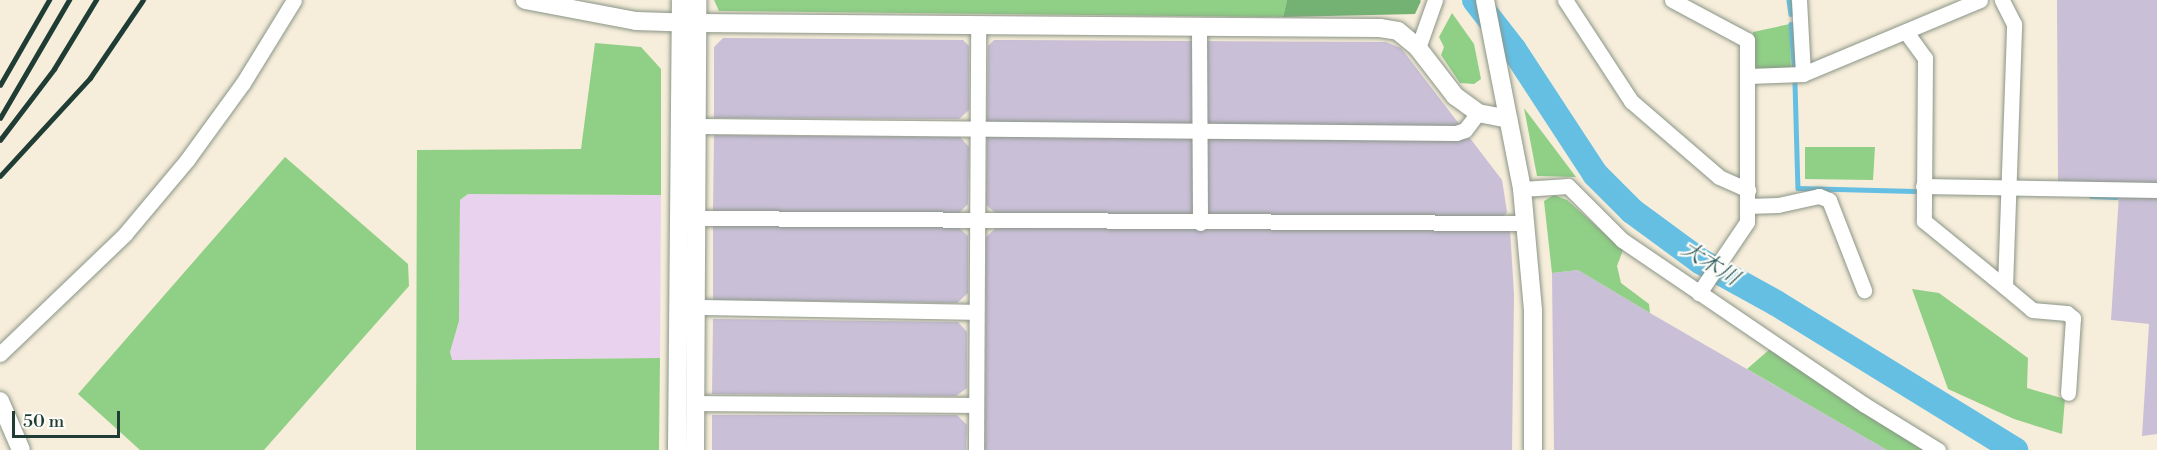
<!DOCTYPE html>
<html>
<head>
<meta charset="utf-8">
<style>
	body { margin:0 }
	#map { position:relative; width:2157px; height:450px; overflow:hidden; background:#f6edda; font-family:"Libre Bodoni","Noto Serif JP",serif }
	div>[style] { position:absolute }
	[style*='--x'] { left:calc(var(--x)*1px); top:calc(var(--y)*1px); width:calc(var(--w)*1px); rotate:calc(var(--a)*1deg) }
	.built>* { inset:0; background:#e9d2ee }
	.industrial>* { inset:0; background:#c9bfd7 }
	.green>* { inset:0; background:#8fcf86 }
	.forest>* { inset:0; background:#73b273 }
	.stream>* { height:4.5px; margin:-2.25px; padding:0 2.25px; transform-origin:2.25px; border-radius:2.25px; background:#65bfe3 }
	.river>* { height:26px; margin:-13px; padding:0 13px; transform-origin:13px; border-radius:13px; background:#65bfe3 }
	.roads { filter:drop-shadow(0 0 2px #8a9587) drop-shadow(0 0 2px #8a9587) }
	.minor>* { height:15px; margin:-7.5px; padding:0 7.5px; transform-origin:7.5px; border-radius:7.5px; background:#fff }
	.tertiary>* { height:18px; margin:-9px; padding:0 9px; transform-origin:9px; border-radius:9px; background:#fff }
	.rail>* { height:4.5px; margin:-2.25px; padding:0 2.25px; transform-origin:2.25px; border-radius:2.25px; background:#1f3d34 }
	span { translate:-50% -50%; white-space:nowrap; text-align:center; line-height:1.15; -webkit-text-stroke:4.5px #fdfcf7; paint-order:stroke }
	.water-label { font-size:21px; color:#305e60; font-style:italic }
	.scale { position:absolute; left:12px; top:411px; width:108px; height:27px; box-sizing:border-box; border:3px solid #1f3d34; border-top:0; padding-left:8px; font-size:18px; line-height:21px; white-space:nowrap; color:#1f3d34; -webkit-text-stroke:4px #fdfcf7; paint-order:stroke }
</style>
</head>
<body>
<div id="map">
	<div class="built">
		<div style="clip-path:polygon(468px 194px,661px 195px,660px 358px,451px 360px,450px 352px,459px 321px,460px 200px)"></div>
	</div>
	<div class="industrial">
		<div style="clip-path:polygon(2057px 0,2157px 0,2157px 185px,2058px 183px)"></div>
		<div style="clip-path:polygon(723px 38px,963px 40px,969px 46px,969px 110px,959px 119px,714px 118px,714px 47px)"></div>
		<div style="clip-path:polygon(994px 40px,1386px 42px,1401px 48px,1502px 180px,1507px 212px,1503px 217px,997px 214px,986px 205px,988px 46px)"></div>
		<div style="clip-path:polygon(714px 135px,960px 137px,969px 147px,968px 204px,958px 214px,713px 212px)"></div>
		<div style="clip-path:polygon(2119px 194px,2157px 195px,2157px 434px,2142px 436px,2149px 324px,2111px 320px)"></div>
		<div style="clip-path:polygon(713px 224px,957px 226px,968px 236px,968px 293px,957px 303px,713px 300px)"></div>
		<div style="clip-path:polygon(996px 228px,1510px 230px,1514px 294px,1512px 450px,985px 450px,986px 237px)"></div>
		<div style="clip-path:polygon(1578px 270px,1650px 313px,1887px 450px,1554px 450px,1552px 273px)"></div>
		<div style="clip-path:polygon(713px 319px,958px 322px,967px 332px,967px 388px,956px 396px,712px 394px)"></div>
		<div style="clip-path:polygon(712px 415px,957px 415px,967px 425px,966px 450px,712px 450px)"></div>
	</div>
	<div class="green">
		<div style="clip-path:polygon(714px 0,1287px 0,1283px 17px,719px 11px)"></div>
		<div style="clip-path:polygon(1452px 13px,1474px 44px,1481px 79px,1474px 84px,1460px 83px,1441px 55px,1444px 47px,1439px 37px)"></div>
		<div style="clip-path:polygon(1790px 24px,1791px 68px,1758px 70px,1754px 63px,1753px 32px)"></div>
		<div style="clip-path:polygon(595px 43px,641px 47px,661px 69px,661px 195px,468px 194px,460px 200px,459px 321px,450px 352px,452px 360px,660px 358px,659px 450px,416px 450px,417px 150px,581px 149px)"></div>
		<div style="clip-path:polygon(1524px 108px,1576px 177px,1537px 176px)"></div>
		<div style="clip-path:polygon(1805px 147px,1875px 147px,1873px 180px,1805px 179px)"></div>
		<div style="clip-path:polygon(285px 157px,408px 264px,409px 286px,264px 450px,140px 450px,78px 394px)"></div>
		<div style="clip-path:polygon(1554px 195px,1567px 200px,1623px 250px,1617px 266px,1621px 283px,1649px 304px,1650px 313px,1578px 270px,1552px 273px,1544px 201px)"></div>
		<div style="clip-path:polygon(1912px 289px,1939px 293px,2028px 358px,2027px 388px,2065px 399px,2062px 434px,2014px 419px,1948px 389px)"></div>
		<div style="clip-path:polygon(1770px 349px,1924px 450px,1887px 450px,1747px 369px)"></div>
	</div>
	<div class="forest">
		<div style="clip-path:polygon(1287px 0,1420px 0,1421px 1px,1415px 14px,1283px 17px)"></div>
	</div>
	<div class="stream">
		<div style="--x:1789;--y:0;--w:14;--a:82"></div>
		<div style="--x:1791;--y:24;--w:41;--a:85.8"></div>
		<div style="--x:1795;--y:83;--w:105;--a:88.4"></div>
		<div style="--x:1798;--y:188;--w:116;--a:1.5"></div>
		<div style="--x:2091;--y:196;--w:25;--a:2"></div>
	</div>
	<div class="river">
		<div style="--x:1475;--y:0;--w:63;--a:52"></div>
		<div style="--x:1514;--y:50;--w:148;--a:56.8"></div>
		<div style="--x:1595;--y:174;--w:52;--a:45"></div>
		<div style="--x:1632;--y:211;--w:84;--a:36.3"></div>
		<div style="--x:1700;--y:261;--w:87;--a:28.9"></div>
		<div style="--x:1776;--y:303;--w:281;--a:31.6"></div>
	</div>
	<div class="roads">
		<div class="minor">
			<div style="--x:1565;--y:0;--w:121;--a:56.8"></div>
			<div style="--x:1631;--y:101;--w:116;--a:40.8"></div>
			<div style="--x:1719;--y:177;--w:32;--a:24"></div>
			<div style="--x:1672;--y:0;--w:85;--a:28.1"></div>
			<div style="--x:1747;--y:40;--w:182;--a:90"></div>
			<div style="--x:1747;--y:222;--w:86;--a:124.1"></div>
			<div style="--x:1799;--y:0;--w:74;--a:86.9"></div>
			<div style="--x:1199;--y:29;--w:194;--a:89.7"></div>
			<div style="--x:1906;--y:32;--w:32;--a:54"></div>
			<div style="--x:1925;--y:58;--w:163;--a:90.4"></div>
			<div style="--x:1924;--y:221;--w:104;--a:39.2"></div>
			<div style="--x:2005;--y:287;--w:263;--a:-88"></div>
			<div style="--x:2014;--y:24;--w:27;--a:-117"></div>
			<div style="--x:1418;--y:48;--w:51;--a:-70.5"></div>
			<div style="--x:1748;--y:76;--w:55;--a:-2.1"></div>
			<div style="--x:1803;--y:74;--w:192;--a:-22.7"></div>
			<div style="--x:698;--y:126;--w:758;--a:0.53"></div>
			<div style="--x:1456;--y:133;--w:9;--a:-18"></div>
			<div style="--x:1465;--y:130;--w:21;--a:-53"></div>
			<div style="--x:1923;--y:186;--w:234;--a:1"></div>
			<div style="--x:1522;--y:189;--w:46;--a:-3.7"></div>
			<div style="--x:1568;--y:186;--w:76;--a:45"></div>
			<div style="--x:1622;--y:240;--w:294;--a:34.2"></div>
			<div style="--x:1865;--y:405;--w:86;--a:31.7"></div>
			<div style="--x:1747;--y:206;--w:31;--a:-2"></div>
			<div style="--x:1778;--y:205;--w:42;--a:-12.4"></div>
			<div style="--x:1819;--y:196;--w:11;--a:22"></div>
			<div style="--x:1829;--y:200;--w:97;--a:68.7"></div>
			<div style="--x:696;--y:218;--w:830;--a:0.35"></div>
			<div style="--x:2005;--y:287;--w:35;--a:40"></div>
			<div style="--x:2032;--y:310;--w:35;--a:5"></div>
			<div style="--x:2067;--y:313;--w:8;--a:40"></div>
			<div style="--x:2073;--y:318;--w:75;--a:93.8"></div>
			<div style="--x:696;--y:307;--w:280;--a:1"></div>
			<div style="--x:0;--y:354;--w:173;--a:-43.8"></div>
			<div style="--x:125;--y:234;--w:97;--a:-50"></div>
			<div style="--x:187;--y:160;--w:95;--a:-54"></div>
			<div style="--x:243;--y:83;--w:97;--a:-58.4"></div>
			<div style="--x:695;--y:403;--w:281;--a:0.4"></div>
			<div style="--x:976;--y:450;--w:425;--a:-89.7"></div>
		</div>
		<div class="tertiary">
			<div style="--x:525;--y:0;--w:113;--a:10.7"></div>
			<div style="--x:636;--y:21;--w:61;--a:1.9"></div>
			<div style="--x:697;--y:23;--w:683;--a:0.42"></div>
			<div style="--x:1380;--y:28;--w:18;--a:9"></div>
			<div style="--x:1398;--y:31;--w:26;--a:40"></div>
			<div style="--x:1418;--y:48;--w:61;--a:52.4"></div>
			<div style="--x:1455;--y:96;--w:29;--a:36"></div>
			<div style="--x:1478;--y:113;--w:31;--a:11"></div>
			<div style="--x:1485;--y:0;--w:193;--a:78.9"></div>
			<div style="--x:1522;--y:189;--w:122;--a:84.8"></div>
			<div style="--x:1533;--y:311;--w:139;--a:90"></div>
			<div style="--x:0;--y:401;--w:53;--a:66.8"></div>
			<div style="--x:677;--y:450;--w:450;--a:-89.5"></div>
			<div style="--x:695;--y:450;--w:450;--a:-89.7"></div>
		</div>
	</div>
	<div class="rail">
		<div style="--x:0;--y:85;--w:98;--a:-60"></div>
		<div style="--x:0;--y:118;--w:137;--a:-59.7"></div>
		<div style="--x:0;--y:140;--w:89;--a:-52.7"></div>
		<div style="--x:54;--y:69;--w:81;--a:-58.7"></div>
		<div style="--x:0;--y:176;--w:133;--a:-47.4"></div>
		<div style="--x:90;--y:78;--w:94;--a:-55.8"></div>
	</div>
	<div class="water-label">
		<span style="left:1710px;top:264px;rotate:32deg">大木川</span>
	</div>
	<div class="scale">50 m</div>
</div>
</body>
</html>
